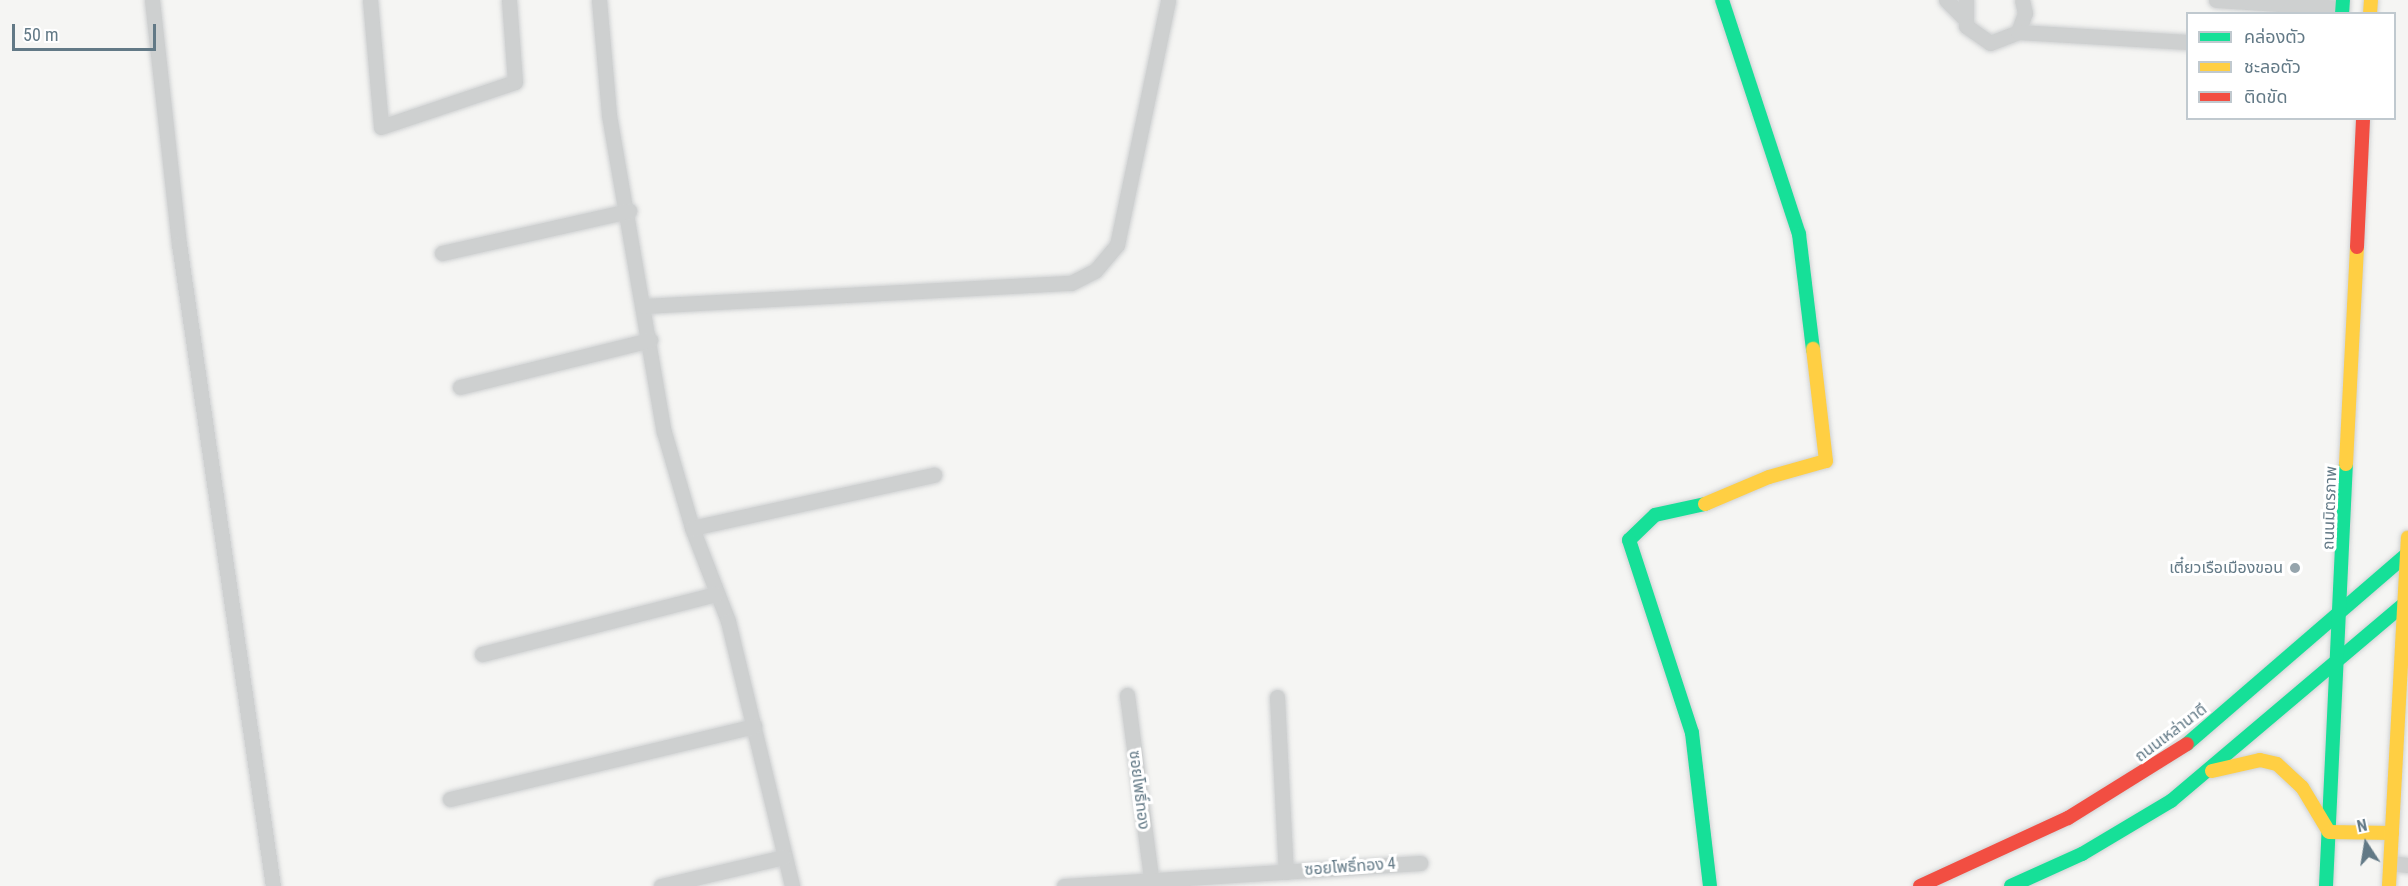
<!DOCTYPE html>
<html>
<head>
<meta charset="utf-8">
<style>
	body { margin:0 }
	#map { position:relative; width:2408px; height:886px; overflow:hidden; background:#f5f5f3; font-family:"Roboto Condensed","Noto Sans Thai",sans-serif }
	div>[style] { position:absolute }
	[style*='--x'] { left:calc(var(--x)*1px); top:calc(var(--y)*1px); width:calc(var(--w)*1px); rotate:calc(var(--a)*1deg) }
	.roads { filter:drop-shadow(0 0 2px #d0d2d3) drop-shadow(0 0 2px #d0d2d3) }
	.street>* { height:15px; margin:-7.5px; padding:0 7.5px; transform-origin:7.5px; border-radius:7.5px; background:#ced0d0 }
	.fast>* { height:14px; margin:-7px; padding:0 7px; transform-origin:7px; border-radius:7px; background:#16e098 }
	.slow>* { height:14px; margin:-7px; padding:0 7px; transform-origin:7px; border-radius:7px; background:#ffcf43 }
	.jam>* { height:14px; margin:-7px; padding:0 7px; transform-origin:7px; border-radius:7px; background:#f24e42 }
	.dots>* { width:16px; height:16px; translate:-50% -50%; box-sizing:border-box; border:3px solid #fff; border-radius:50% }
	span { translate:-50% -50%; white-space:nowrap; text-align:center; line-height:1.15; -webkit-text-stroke:6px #fff; paint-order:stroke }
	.street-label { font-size:16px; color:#627986 }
	.poi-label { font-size:16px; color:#627986 }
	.right { translate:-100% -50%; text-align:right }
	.legend { position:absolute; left:2186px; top:12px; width:210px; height:108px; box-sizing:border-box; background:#fff; border:2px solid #c0c9cf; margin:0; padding:8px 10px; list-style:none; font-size:18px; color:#627986 }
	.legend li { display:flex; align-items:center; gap:12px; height:30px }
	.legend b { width:30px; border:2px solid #c0c9cf }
	.north { position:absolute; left:2336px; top:814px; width:60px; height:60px; -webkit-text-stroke:4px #fff; paint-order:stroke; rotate:348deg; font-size:16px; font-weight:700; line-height:24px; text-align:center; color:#627986 }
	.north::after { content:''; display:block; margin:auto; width:21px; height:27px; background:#627986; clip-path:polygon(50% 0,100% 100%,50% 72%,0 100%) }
	.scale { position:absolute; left:12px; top:24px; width:144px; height:27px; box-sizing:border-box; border:3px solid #627986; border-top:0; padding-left:8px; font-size:18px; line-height:21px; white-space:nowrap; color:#627986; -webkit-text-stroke:4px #fff; paint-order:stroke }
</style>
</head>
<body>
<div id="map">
	<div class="roads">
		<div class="street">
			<div style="--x:152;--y:0;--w:245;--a:83.7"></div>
			<div style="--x:179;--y:244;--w:649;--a:81.67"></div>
			<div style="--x:370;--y:0;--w:127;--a:85"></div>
			<div style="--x:381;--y:127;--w:141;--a:-18.6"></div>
			<div style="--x:515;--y:82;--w:82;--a:-94.2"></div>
			<div style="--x:599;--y:0;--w:115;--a:85"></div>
			<div style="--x:609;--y:115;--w:322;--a:80.2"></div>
			<div style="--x:664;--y:432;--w:100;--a:73.7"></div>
			<div style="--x:692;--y:528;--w:100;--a:68.8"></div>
			<div style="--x:728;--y:621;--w:273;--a:76.4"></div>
			<div style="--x:1946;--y:0;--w:24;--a:45"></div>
			<div style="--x:1966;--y:0;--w:26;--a:90"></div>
			<div style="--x:1966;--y:26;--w:29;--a:35"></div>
			<div style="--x:1990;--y:43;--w:30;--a:-21"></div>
			<div style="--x:2018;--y:32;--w:20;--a:-70"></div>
			<div style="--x:2025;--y:13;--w:13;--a:-103"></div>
			<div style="--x:2216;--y:0;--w:126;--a:3.6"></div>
			<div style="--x:2018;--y:32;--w:170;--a:3.4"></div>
			<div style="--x:442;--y:253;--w:192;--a:-12.7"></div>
			<div style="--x:644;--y:306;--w:428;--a:-3.1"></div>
			<div style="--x:1071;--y:283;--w:27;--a:-27"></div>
			<div style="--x:1095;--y:271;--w:34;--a:-50"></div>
			<div style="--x:1117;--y:245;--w:250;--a:-78.2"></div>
			<div style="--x:460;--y:387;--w:196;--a:-13.9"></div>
			<div style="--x:692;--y:528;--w:248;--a:-12.4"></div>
			<div style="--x:482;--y:654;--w:241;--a:-14.4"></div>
			<div style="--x:1127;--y:695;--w:193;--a:82.5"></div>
			<div style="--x:1277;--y:697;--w:175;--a:87.1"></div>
			<div style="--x:450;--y:799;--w:313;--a:-13.5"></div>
			<div style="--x:2391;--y:863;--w:17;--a:7"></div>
			<div style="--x:661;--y:886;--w:126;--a:-13.3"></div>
			<div style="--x:1064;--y:886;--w:357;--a:-3.7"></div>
		</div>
		<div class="fast">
			<div style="--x:1722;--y:0;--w:246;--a:71.8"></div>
			<div style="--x:1799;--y:234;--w:116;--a:83.1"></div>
			<div style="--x:2342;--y:14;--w:14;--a:-86"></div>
			<div style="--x:1705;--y:504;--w:51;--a:167.6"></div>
			<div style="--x:1655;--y:515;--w:36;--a:136"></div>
			<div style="--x:1629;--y:540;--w:203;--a:71.9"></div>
			<div style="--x:1692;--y:733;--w:154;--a:83.3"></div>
			<div style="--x:2187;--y:744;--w:292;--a:-40.8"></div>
			<div style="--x:2011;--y:886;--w:78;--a:-24.3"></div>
			<div style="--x:2082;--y:854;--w:104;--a:-30.8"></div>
			<div style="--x:2171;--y:801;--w:310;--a:-40.2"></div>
			<div style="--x:2326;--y:886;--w:422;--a:-87.3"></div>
		</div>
		<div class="slow">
			<div style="--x:2370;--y:14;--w:14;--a:-86"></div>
			<div style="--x:2346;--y:464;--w:217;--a:-87.1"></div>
			<div style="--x:1705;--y:504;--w:69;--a:-22.9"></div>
			<div style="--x:1769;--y:477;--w:59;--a:-15.7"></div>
			<div style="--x:1826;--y:461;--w:113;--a:-96.6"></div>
			<div style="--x:2212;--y:771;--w:49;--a:-12.9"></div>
			<div style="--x:2260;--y:760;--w:17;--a:13"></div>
			<div style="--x:2277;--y:764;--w:34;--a:43"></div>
			<div style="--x:2302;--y:787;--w:52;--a:59"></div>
			<div style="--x:2329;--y:832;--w:63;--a:0.9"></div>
			<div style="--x:2389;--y:886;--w:349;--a:-86.9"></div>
		</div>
		<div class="jam">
			<div style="--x:2357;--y:247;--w:129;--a:-87.3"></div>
			<div style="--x:1920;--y:886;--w:163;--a:-24.7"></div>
			<div style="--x:2068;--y:818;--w:140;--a:-31.9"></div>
		</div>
	</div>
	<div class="dots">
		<div style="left:2295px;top:568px;background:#95a4ac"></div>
	</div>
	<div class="street-label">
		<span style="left:2330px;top:508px;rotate:-88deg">ถนนมิตรภาพ</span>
		<span style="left:2171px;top:733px;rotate:-37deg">ถนนเหล่านาดี</span>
		<span style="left:1139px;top:790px;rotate:83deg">ซอยโพธิ์ทอง</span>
		<span style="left:1350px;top:867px;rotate:-4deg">ซอยโพธิ์ทอง 4</span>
	</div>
	<div class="poi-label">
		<span class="right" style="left:2283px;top:568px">เตี๋ยวเรือเมืองขอน</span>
	</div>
	<ul class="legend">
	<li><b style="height:8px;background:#16e098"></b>คล่องตัว</li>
	<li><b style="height:8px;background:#ffcf43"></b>ชะลอตัว</li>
	<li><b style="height:8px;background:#f24e42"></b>ติดขัด</li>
	</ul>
	<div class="north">N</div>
	<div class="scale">50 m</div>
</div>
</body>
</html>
